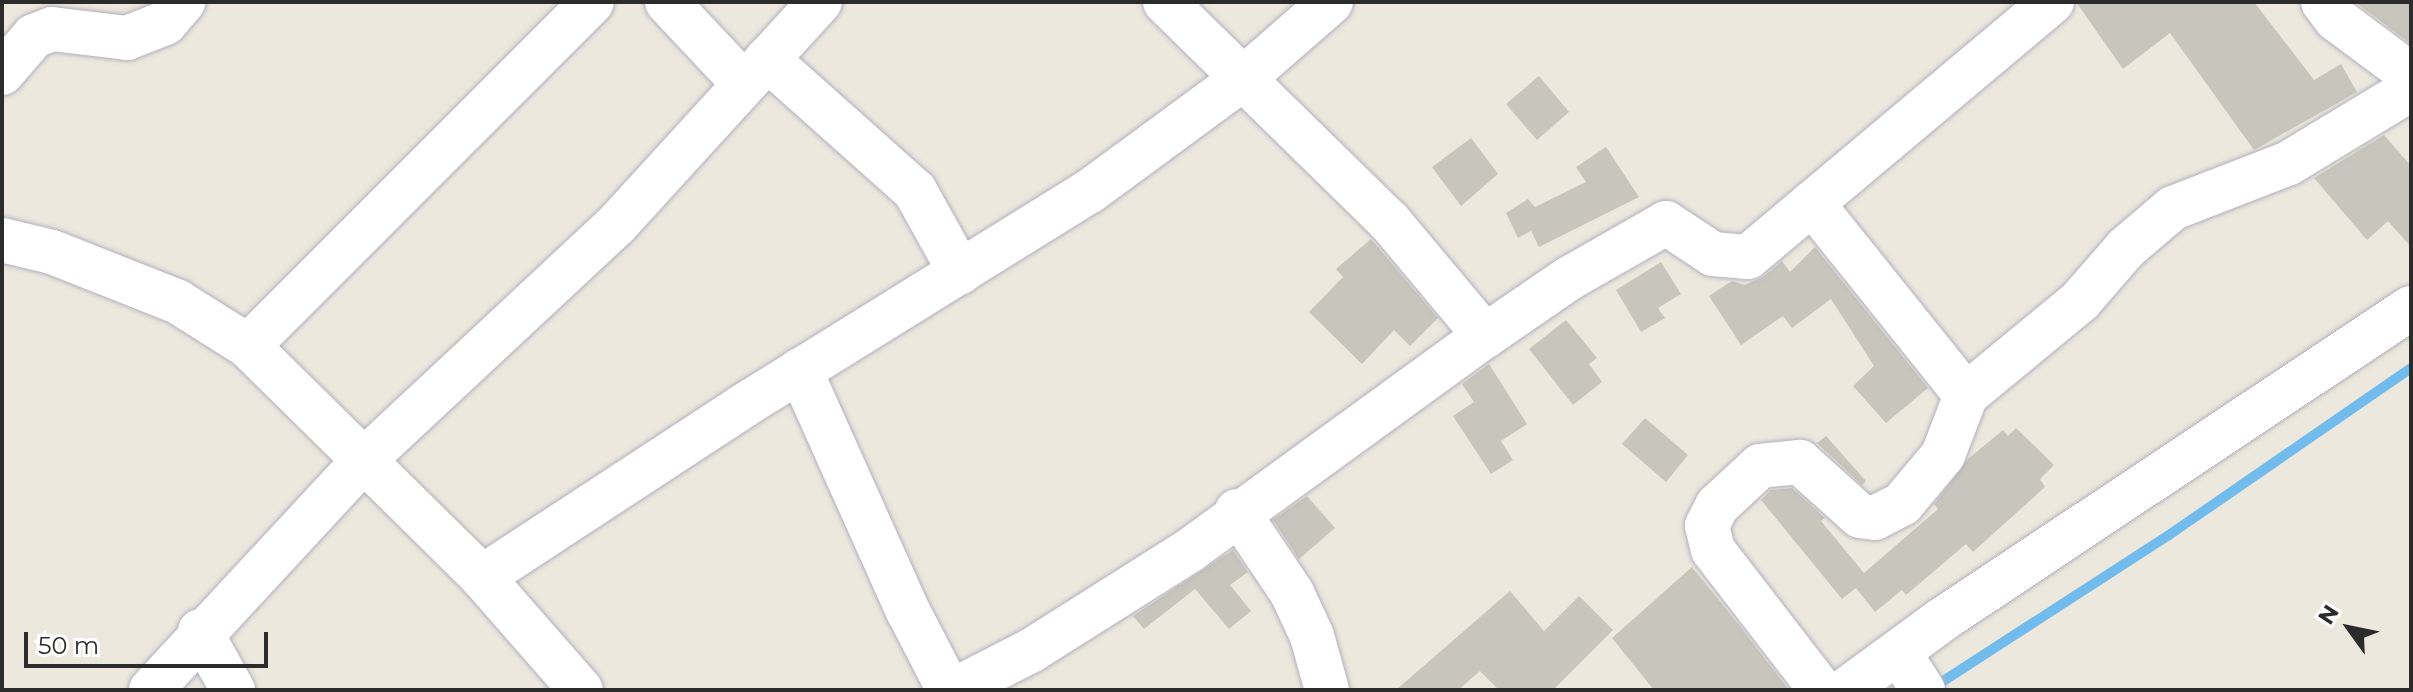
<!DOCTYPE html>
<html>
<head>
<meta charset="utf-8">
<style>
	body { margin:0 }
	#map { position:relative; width:2413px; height:692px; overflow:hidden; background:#ede8dd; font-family:Montserrat,sans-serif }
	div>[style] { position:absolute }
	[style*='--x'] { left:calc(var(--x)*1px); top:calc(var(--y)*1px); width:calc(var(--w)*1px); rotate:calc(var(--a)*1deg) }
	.stream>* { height:10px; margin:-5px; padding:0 5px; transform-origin:5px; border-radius:5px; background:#72bced }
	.building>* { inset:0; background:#c8c5bd }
	.roads { filter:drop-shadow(0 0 2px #b1b1be) drop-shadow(0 0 2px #b1b1be) }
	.minor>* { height:44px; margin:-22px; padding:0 22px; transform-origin:22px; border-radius:22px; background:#fff }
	span { translate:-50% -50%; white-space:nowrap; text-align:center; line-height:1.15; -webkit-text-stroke:8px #fff; paint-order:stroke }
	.frame { position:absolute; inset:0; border:4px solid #2b2b2b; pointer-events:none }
	.north { position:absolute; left:2309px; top:588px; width:80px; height:80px; -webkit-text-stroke:6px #fff; paint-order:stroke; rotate:303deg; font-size:22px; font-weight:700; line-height:32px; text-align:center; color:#2b2b2b }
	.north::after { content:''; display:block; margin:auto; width:28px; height:36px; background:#2b2b2b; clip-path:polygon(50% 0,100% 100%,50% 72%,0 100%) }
	.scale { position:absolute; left:24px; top:632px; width:244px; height:36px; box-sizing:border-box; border:4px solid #2b2b2b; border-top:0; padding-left:10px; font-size:24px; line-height:28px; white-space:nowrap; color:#2b2b2b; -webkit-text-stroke:6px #fff; paint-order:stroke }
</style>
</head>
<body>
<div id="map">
	<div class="stream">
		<div style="--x:1934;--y:687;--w:280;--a:-32.9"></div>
		<div style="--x:2169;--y:535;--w:294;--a:-34.6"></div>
	</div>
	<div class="building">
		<div style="clip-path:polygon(2076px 2px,2254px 2px,2314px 80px,2341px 64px,2357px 92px,2254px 150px,2170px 33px,2123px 69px)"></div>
		<div style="clip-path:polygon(2359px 2px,2411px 2px,2411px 44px,2358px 4px)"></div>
		<div style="clip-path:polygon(1539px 76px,1569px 112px,1537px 140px,1506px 104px)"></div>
		<div style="clip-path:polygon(2384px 135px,2411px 166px,2411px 247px,2388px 221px,2367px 240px,2314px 178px)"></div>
		<div style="clip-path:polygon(1471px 138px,1498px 174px,1461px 206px,1432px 167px)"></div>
		<div style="clip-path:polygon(1606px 147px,1639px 197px,1539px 247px,1531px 231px,1518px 238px,1506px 213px,1528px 199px,1535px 207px,1586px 182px,1576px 167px)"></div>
		<div style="clip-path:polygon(1371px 239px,1438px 318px,1410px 346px,1394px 330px,1362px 364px,1309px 312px,1343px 277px,1336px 269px)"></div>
		<div style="clip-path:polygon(1815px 247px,1928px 388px,1886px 423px,1853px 386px,1874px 366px,1831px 299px,1792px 328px,1783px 316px,1741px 345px,1709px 296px,1732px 281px,1745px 285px,1763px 277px,1782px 261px,1790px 272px)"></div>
		<div style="clip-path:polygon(1661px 262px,1681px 294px,1658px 308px,1665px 318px,1641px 332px,1616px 290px)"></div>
		<div style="clip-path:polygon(1566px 320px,1597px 358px,1589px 364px,1602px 382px,1573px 405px,1529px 349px)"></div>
		<div style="clip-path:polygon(1489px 364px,1527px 424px,1501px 441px,1513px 460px,1491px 474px,1453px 416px,1474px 402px,1462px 384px)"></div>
		<div style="clip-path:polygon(1645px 418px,1688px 455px,1666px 482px,1622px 444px)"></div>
		<div style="clip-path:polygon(2016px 428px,2054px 465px,2040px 479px,2045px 487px,1973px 552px,1966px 544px,1906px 595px,1902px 590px,1875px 612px,1856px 588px,1842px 599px,1761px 500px,1771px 490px,1792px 488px,1825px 518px,1821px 521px,1864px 573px,1938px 509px,1934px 504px,1968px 459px,2003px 430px,2008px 436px)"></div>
		<div style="clip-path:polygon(1826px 436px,1866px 481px,1862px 485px,1817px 443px)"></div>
		<div style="clip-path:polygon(1307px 496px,1335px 528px,1299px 559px,1273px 520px)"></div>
		<div style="clip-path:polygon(1233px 550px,1248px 572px,1230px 585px,1251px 611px,1229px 629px,1195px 589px,1144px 629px,1133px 616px)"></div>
		<div style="clip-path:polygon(1692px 567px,1739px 625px,1789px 690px,1654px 690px,1612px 638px)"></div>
		<div style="clip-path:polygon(1510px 591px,1544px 631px,1579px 596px,1613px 630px,1553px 690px,1499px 690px,1480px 671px,1458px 690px,1396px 690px)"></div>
	</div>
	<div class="roads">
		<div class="minor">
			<div style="--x:667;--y:2;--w:112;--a:46.8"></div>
			<div style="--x:1165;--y:2;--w:313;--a:44.4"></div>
			<div style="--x:1389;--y:221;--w:150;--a:50.1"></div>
			<div style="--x:2323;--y:2;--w:21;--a:53"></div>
			<div style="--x:2336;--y:19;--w:94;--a:36.7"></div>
			<div style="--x:767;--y:59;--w:198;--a:41.7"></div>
			<div style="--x:915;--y:191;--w:93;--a:60.9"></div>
			<div style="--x:2;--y:73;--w:49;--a:-49.1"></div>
			<div style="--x:34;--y:36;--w:19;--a:-21"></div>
			<div style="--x:52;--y:29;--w:76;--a:6.8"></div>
			<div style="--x:127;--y:38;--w:41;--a:-21.5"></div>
			<div style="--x:165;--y:23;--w:28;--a:-49"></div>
			<div style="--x:1812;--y:203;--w:246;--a:51.3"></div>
			<div style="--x:1966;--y:395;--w:64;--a:111"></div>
			<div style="--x:1943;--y:455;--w:64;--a:129.9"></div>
			<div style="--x:1902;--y:504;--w:30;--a:153"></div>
			<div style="--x:1875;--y:518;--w:15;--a:-172"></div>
			<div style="--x:1860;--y:516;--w:81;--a:-138"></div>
			<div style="--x:1800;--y:462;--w:40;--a:174.3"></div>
			<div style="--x:1760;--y:466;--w:59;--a:137.1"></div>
			<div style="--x:1717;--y:506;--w:22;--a:117"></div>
			<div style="--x:1707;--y:526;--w:25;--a:76"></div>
			<div style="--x:1713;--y:550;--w:177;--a:52.4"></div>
			<div style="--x:2;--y:240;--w:51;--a:13.5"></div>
			<div style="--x:52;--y:252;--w:136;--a:21.6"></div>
			<div style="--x:178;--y:302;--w:83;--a:32.2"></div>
			<div style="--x:248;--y:346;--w:329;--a:44.6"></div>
			<div style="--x:482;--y:577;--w:150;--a:48.8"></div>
			<div style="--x:248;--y:346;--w:486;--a:-45"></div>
			<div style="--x:800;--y:370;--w:264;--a:65.9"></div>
			<div style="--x:908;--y:611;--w:89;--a:62.6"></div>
			<div style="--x:1966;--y:395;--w:148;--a:-39.5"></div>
			<div style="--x:2080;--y:301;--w:70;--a:-49"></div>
			<div style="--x:2126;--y:248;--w:62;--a:-40.4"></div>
			<div style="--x:2173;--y:208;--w:124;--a:-21.2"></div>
			<div style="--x:2289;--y:163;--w:143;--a:-31.2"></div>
			<div style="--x:1237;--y:511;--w:99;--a:56.1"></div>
			<div style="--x:1292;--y:593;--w:47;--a:65.1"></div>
			<div style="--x:1312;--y:636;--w:56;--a:74.5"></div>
			<div style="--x:482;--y:577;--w:312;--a:-33.2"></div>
			<div style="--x:743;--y:406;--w:408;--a:-31.8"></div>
			<div style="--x:1090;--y:191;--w:192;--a:-36.3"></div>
			<div style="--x:1245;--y:77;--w:114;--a:-41.1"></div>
			<div style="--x:200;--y:631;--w:68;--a:60.8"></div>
			<div style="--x:1899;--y:653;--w:44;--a:57"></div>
			<div style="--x:151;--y:690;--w:313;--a:-47.2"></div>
			<div style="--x:364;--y:460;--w:346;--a:-43"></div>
			<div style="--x:617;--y:224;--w:301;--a:-47.6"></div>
			<div style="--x:954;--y:690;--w:88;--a:-27.1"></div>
			<div style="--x:1032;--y:650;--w:187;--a:-32.3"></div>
			<div style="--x:1190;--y:550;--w:364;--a:-36"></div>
			<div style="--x:1485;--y:336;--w:101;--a:-34.5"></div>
			<div style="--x:1568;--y:279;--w:113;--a:-29.7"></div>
			<div style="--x:1666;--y:223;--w:56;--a:33.4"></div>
			<div style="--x:1713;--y:254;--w:35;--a:5"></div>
			<div style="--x:1748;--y:257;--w:397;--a:-40"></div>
			<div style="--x:1846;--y:690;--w:120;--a:-36.2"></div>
			<div style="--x:1943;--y:619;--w:562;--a:-33.61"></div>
		</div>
	</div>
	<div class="frame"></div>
	<div class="north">N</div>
	<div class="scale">50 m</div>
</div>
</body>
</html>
